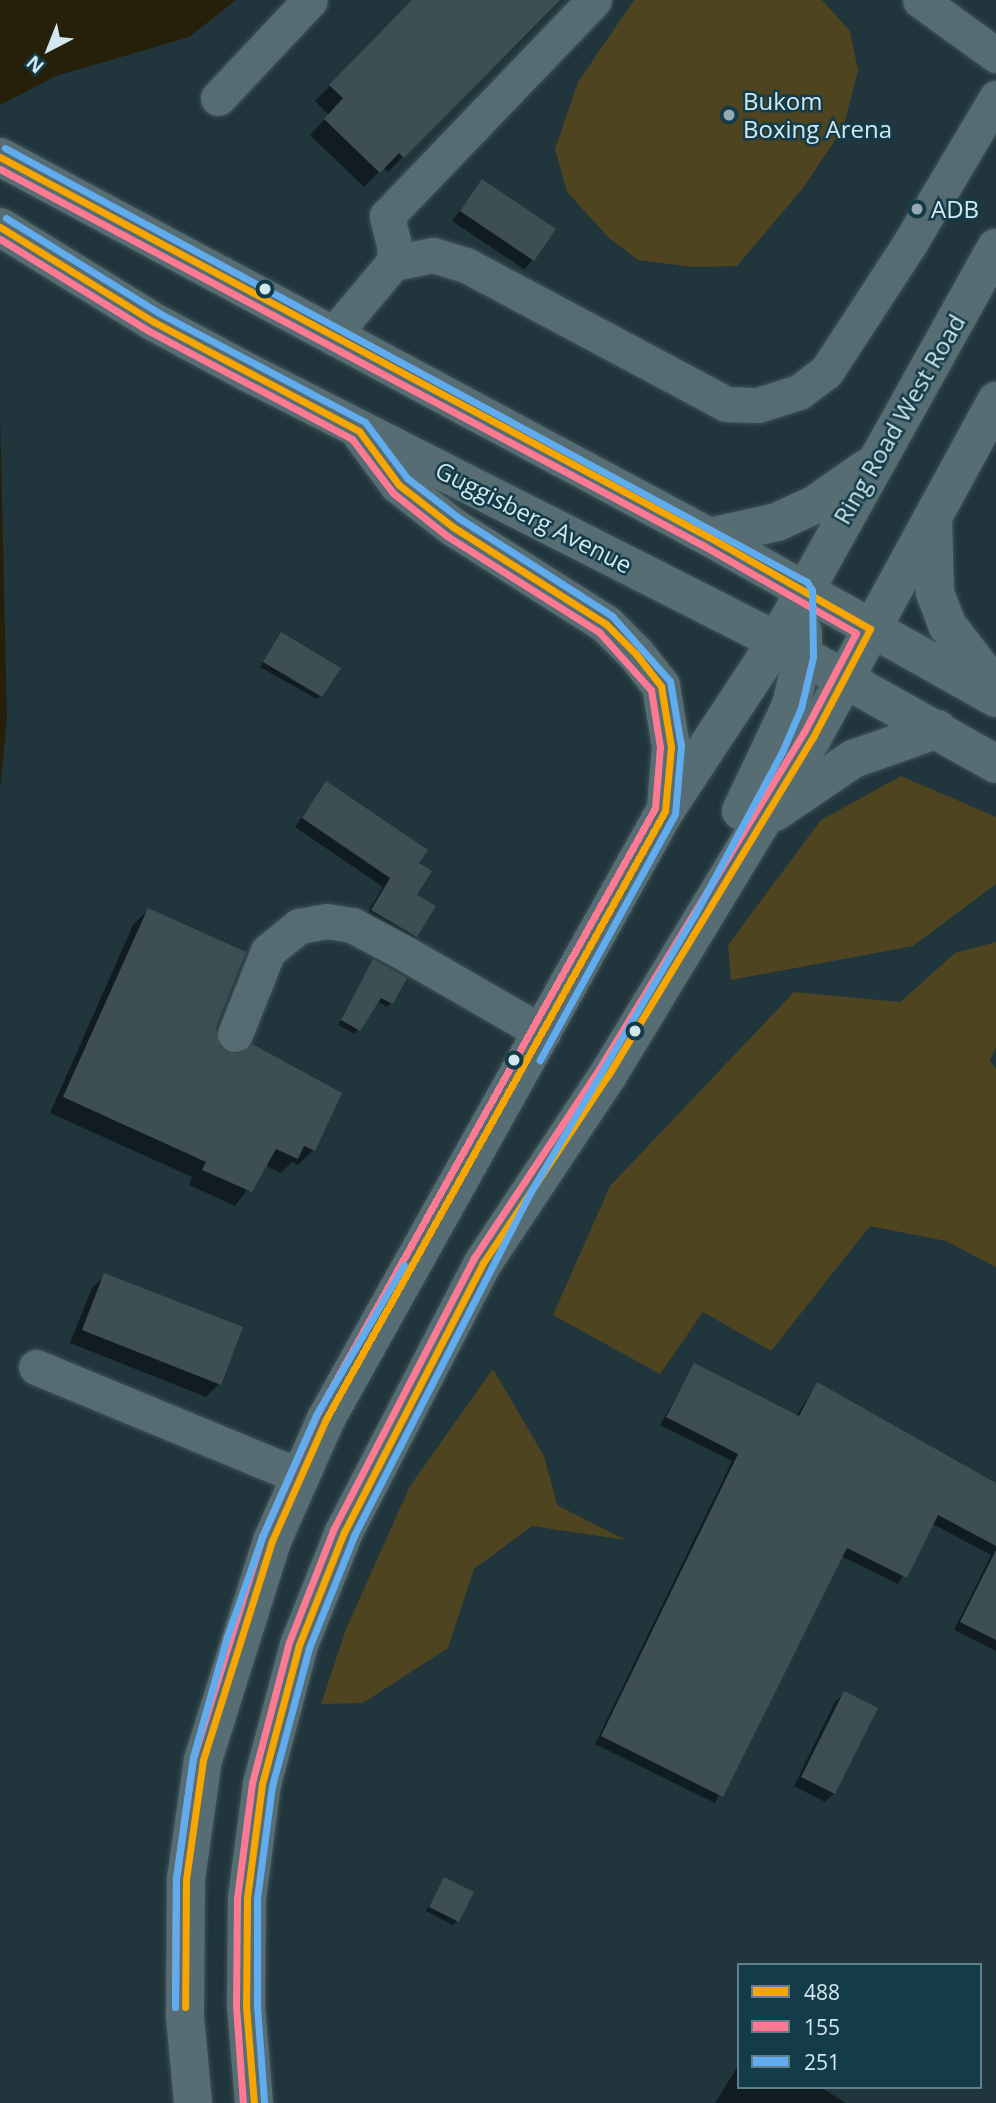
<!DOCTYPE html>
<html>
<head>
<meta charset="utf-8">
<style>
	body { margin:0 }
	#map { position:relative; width:996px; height:2103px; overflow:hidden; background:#20363c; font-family:"Open Sans",sans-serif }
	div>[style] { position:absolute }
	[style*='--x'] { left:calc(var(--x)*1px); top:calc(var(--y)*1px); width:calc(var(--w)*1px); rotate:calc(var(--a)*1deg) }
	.green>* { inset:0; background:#4f4420 }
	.water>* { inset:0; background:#26200a }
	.shadow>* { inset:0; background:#0007 }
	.building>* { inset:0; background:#3e4f54 }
	.roads { filter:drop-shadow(0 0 2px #3f5156) drop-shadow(0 0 2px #3f5156) }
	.minor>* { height:35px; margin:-17.5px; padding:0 17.5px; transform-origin:17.5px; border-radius:17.5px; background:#556c72 }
	.major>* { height:38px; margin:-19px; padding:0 19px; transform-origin:19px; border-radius:19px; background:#566d73 }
	.bus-1>* { height:7px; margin:-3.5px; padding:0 3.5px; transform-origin:3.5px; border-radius:3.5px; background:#f7a600 }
	.bus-2>* { height:7px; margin:-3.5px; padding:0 3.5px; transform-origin:3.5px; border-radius:3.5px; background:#fe7a93 }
	.bus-3>* { height:7px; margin:-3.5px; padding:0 3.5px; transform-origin:3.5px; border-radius:3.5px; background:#60acee }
	.dots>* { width:19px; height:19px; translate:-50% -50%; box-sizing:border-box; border:4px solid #143c48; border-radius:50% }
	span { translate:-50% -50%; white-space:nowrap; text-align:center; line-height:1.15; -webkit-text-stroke:5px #143c48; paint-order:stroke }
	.poi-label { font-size:24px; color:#d2e7ef }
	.left { translate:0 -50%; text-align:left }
	.street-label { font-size:24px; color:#d2e7ef }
	.legend { position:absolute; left:737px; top:1963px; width:245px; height:126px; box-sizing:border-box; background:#143c48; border:2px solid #60808b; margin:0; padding:9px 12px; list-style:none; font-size:21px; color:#d2e7ef }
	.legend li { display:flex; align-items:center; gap:14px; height:35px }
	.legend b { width:35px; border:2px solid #60808b }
	.north { position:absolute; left:14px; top:14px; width:70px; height:70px; -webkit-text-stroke:5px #143c48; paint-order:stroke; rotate:222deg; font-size:19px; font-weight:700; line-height:28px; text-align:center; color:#d2e7ef }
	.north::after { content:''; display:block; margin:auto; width:24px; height:32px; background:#d2e7ef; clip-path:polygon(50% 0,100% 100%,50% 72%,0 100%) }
</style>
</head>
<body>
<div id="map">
	<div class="green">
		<div style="clip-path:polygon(634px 0,822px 0,850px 31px,858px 71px,843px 128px,803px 188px,737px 266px,693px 267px,638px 260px,609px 238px,567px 192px,555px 149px,578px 82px)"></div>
		<div style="clip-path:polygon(901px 776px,996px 817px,996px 884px,913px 946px,731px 980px,728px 945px,821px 820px)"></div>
		<div style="clip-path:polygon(996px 942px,996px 1047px,990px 1060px,996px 1069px,996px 1267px,946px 1241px,870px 1226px,771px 1351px,703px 1312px,660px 1374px,553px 1315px,610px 1186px,794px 992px,900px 1002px,955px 953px)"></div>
		<div style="clip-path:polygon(493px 1369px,544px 1456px,557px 1505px,626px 1540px,532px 1526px,474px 1569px,448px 1648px,363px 1703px,321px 1704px,346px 1629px,410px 1486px)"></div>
	</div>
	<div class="water">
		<div style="clip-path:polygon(0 0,236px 0,189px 37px,56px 76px,0 105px)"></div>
		<div style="clip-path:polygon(0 410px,7px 719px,0 789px)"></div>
	</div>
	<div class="shadow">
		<div style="clip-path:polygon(414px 0,554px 0,388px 172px,383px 168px,364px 187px,310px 135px,329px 115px,315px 101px)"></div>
		<div style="clip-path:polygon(482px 181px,533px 260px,524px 269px,452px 221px)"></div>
		<div style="clip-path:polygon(281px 634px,321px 695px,317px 699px,260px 667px)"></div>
		<div style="clip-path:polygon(326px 783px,415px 896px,416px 936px,408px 944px,364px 919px,383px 887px,295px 827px)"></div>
		<div style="clip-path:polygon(148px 910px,214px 1026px,218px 1048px,340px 1094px,313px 1150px,298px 1165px,292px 1162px,281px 1173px,265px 1165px,235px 1206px,189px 1185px,192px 1177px,50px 1113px,133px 925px)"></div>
		<div style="clip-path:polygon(373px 961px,391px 1003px,387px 1007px,377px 1001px,355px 1034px,338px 1025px)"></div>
		<div style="clip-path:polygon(105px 1275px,219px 1384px,206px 1397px,70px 1343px,92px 1288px)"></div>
		<div style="clip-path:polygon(694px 1365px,796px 1416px,817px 1384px,996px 1505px,996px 1651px,954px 1630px,991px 1555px,933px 1524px,898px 1584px,841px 1556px,715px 1803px,595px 1744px,732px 1461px,660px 1425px)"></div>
		<div style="clip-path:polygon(844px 1693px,834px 1793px,825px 1802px,794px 1786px,835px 1702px)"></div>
		<div style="clip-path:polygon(445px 1879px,457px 1921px,453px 1925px,426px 1911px)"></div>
		<div style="clip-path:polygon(739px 2064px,739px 2087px,820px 2087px,846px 2103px,715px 2103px)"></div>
	</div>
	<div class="building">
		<div style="clip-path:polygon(412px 0,560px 0,404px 158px,399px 153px,380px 173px,324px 119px,343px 98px,329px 85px)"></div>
		<div style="clip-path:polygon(482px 179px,556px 229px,534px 261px,460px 211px)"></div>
		<div style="clip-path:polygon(281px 632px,341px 668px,322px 697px,263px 662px)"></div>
		<div style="clip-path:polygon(326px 781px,428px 850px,419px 863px,432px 871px,417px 895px,436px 906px,417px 937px,371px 910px,390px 878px,302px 818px)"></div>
		<div style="clip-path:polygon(148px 908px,246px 952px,216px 1027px,220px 1047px,237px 1054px,252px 1044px,342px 1093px,315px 1151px,304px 1146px,298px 1159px,276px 1149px,252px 1192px,202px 1170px,206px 1162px,63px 1097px)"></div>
		<div style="clip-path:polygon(373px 959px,407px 978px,393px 1004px,381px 998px,360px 1031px,341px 1020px)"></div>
		<div style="clip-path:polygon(104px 1273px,243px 1327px,221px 1385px,82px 1330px)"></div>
		<div style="clip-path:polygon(694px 1363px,799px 1416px,817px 1382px,996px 1483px,996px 1546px,938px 1515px,907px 1578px,847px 1548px,723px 1797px,601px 1736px,738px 1454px,666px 1417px)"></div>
		<div style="clip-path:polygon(996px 1550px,996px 1640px,960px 1622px)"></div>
		<div style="clip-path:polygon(844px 1691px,878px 1708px,835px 1794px,801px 1777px)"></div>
		<div style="clip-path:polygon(444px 1877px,474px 1892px,459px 1922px,429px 1907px)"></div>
	</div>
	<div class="roads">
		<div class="minor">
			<div style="--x:920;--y:0;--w:94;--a:35.9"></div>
			<div style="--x:218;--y:98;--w:134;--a:-46.8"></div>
			<div style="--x:393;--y:263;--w:14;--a:-82"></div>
			<div style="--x:395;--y:249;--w:34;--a:-104"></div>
			<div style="--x:387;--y:216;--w:299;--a:-46.2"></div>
			<div style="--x:332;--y:336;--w:95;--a:-50.1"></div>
			<div style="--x:393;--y:263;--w:41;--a:-11.3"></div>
			<div style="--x:433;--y:255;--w:34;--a:17"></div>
			<div style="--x:466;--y:265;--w:295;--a:28.1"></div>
			<div style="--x:726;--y:404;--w:32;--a:2"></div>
			<div style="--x:758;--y:405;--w:43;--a:-17.6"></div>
			<div style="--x:799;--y:392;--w:34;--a:-37"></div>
			<div style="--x:826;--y:372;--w:154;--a:-56.9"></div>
			<div style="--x:910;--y:243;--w:169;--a:-59.3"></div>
			<div style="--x:235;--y:1034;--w:89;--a:-68.3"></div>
			<div style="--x:268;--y:951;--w:40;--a:-39"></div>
			<div style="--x:299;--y:926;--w:27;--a:-10"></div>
			<div style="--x:326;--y:921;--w:26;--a:9"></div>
			<div style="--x:352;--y:925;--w:55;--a:28"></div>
			<div style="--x:401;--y:951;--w:164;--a:30"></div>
			<div style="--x:36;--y:1367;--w:287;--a:22.5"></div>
		</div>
		<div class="major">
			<div style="--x:0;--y:157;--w:804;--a:28.19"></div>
			<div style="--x:709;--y:537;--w:329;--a:29.3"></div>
			<div style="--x:0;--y:227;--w:181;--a:31.7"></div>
			<div style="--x:154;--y:322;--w:106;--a:28.3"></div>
			<div style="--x:247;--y:372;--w:594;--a:26.91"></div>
			<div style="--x:777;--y:641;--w:251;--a:29.3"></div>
			<div style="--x:362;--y:435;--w:62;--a:53.5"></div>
			<div style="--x:399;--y:485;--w:68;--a:37.9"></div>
			<div style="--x:453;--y:527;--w:181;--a:32.4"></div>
			<div style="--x:606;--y:624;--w:42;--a:45"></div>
			<div style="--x:636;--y:654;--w:41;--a:52"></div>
			<div style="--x:661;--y:686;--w:62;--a:80.7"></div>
			<div style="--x:671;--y:747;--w:60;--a:94.8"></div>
			<div style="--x:933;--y:517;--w:76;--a:88.5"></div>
			<div style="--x:935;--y:593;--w:34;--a:69"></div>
			<div style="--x:947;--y:625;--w:80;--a:52.1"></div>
			<div style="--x:709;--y:537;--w:70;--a:-12.4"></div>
			<div style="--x:777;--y:522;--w:41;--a:-24.7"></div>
			<div style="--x:814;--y:505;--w:65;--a:-34.9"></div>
			<div style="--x:741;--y:811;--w:117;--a:-64.7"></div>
			<div style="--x:791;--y:705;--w:51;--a:-76.5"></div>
			<div style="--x:803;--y:655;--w:23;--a:-90"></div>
			<div style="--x:775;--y:812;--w:94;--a:-34.2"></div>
			<div style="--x:853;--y:759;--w:90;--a:-19.4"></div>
			<div style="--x:193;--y:2103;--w:86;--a:-95.3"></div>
			<div style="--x:185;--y:2017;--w:138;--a:-89.6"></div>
			<div style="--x:186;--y:1879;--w:120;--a:-81.9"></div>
			<div style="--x:203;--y:1760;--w:230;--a:-72.5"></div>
			<div style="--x:272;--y:1541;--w:133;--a:-66.1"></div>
			<div style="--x:326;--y:1419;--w:696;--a:-60.86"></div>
			<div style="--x:665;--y:811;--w:204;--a:-56.6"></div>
			<div style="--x:777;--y:641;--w:450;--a:-60.9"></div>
			<div style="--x:254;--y:2103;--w:97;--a:-94.7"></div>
			<div style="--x:246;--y:2006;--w:108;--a:-89.5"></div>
			<div style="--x:247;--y:1898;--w:115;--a:-82.5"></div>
			<div style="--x:262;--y:1784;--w:144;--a:-75.1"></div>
			<div style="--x:299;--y:1645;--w:122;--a:-68.3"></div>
			<div style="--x:344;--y:1532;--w:303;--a:-62.7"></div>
			<div style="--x:483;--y:1263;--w:226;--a:-56.4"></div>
			<div style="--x:608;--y:1075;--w:395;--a:-58.8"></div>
			<div style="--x:813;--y:737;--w:383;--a:-61.4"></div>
		</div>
	</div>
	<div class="bus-1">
		<div style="--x:0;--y:157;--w:804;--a:28.19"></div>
		<div style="--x:709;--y:537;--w:185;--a:29.7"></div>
		<div style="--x:870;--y:629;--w:122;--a:117.8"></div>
		<div style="--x:813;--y:737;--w:395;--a:121.2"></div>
		<div style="--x:608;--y:1075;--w:226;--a:123.6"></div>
		<div style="--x:483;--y:1263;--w:303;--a:117.3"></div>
		<div style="--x:344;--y:1532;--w:122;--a:111.7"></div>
		<div style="--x:299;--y:1645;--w:144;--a:104.9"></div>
		<div style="--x:262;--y:1784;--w:115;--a:97.5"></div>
		<div style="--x:247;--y:1898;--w:108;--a:90.5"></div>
		<div style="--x:246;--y:2006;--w:97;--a:85.3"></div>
		<div style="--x:0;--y:227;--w:181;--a:31.7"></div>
		<div style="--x:154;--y:322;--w:232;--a:28"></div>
		<div style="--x:359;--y:431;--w:67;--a:53.5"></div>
		<div style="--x:399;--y:485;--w:68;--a:37.9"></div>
		<div style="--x:453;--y:527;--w:181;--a:32.4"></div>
		<div style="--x:606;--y:624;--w:42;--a:45"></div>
		<div style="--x:636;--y:654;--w:41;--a:52"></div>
		<div style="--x:661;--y:686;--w:62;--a:80.7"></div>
		<div style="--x:671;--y:747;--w:64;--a:95.4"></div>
		<div style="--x:665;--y:811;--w:696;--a:119.14"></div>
		<div style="--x:326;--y:1419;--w:133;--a:113.9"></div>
		<div style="--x:272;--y:1541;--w:230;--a:107.5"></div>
		<div style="--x:203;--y:1760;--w:120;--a:98.1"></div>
		<div style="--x:186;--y:1879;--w:128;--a:90.4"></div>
	</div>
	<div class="bus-2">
		<div style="--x:0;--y:169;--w:799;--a:28.17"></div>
		<div style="--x:704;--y:546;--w:175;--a:29.8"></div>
		<div style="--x:856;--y:633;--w:112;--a:117.7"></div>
		<div style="--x:804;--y:732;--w:394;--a:121.3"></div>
		<div style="--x:599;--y:1069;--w:227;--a:123.5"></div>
		<div style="--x:474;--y:1258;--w:304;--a:117.4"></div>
		<div style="--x:334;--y:1528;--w:123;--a:111.5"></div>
		<div style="--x:289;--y:1642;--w:146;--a:104.7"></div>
		<div style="--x:252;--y:1783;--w:116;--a:97.4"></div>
		<div style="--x:237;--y:1898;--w:108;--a:90.5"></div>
		<div style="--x:236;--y:2006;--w:97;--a:85.9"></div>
		<div style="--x:0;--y:239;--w:175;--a:31.7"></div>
		<div style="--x:149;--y:331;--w:230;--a:28"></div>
		<div style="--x:352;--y:439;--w:68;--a:52.8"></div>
		<div style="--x:393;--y:493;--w:69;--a:38.5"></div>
		<div style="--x:447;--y:536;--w:180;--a:32.3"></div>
		<div style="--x:599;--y:632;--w:78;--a:48.1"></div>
		<div style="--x:651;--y:690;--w:58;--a:81"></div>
		<div style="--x:660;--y:747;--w:61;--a:94.7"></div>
		<div style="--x:655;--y:808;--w:694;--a:119.15"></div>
		<div style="--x:317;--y:1414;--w:135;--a:114.1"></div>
		<div style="--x:262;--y:1537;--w:232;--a:107.3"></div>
		<div style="--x:193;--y:1758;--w:122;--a:98"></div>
		<div style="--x:176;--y:1879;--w:128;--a:90.4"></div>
	</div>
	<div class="bus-3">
		<div style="--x:5;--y:148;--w:912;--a:28.42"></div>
		<div style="--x:807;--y:582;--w:9;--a:58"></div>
		<div style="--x:812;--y:590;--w:67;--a:89.1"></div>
		<div style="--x:813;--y:657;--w:52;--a:103.2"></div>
		<div style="--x:801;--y:708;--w:48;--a:113.4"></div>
		<div style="--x:782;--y:752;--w:184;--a:118.2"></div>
		<div style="--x:695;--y:914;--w:324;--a:120.6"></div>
		<div style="--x:530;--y:1193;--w:386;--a:117.2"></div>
		<div style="--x:354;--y:1536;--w:121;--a:111.9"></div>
		<div style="--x:309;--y:1648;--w:143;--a:105"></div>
		<div style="--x:272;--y:1786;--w:114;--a:97.6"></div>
		<div style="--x:257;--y:1899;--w:107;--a:90"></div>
		<div style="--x:257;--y:2006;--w:96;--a:85.8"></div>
		<div style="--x:6;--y:218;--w:180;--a:31.8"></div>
		<div style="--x:159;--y:313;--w:233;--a:27.9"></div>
		<div style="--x:365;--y:422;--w:70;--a:53.1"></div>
		<div style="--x:407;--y:478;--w:66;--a:37.6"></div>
		<div style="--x:459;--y:518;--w:182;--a:32.6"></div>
		<div style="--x:612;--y:616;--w:87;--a:48.3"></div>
		<div style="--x:670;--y:681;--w:66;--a:80.4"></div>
		<div style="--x:681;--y:746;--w:68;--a:95"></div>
		<div style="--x:675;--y:814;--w:281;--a:118.8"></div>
		<div style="--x:175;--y:2007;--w:129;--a:-89.6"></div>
		<div style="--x:176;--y:1878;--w:122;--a:-82"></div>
		<div style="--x:193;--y:1757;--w:125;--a:-74.2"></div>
		<div style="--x:227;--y:1637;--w:106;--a:-70.7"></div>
		<div style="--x:262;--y:1537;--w:133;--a:-66.1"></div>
		<div style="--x:316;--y:1415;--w:174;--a:-59.6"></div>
	</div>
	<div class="dots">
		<div style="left:729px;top:115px;background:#94a9b0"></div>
		<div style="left:917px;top:209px;background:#94a9b0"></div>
		<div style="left:265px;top:289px;background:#d2e7ef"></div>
		<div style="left:635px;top:1031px;background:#d2e7ef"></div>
		<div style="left:514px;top:1060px;background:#d2e7ef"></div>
	</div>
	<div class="poi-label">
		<span class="left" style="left:743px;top:115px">Bukom<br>Boxing Arena</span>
		<span class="left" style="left:931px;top:209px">ADB</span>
	</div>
	<div class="street-label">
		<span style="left:899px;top:419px;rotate:-60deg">Ring Road West Road</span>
		<span style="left:534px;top:517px;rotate:27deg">Guggisberg Avenue</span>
	</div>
	<ul class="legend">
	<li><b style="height:9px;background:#f7a600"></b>488</li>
	<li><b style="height:9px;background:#fe7a93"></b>155</li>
	<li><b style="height:9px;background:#60acee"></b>251</li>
	</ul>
	<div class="north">N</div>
</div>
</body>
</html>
